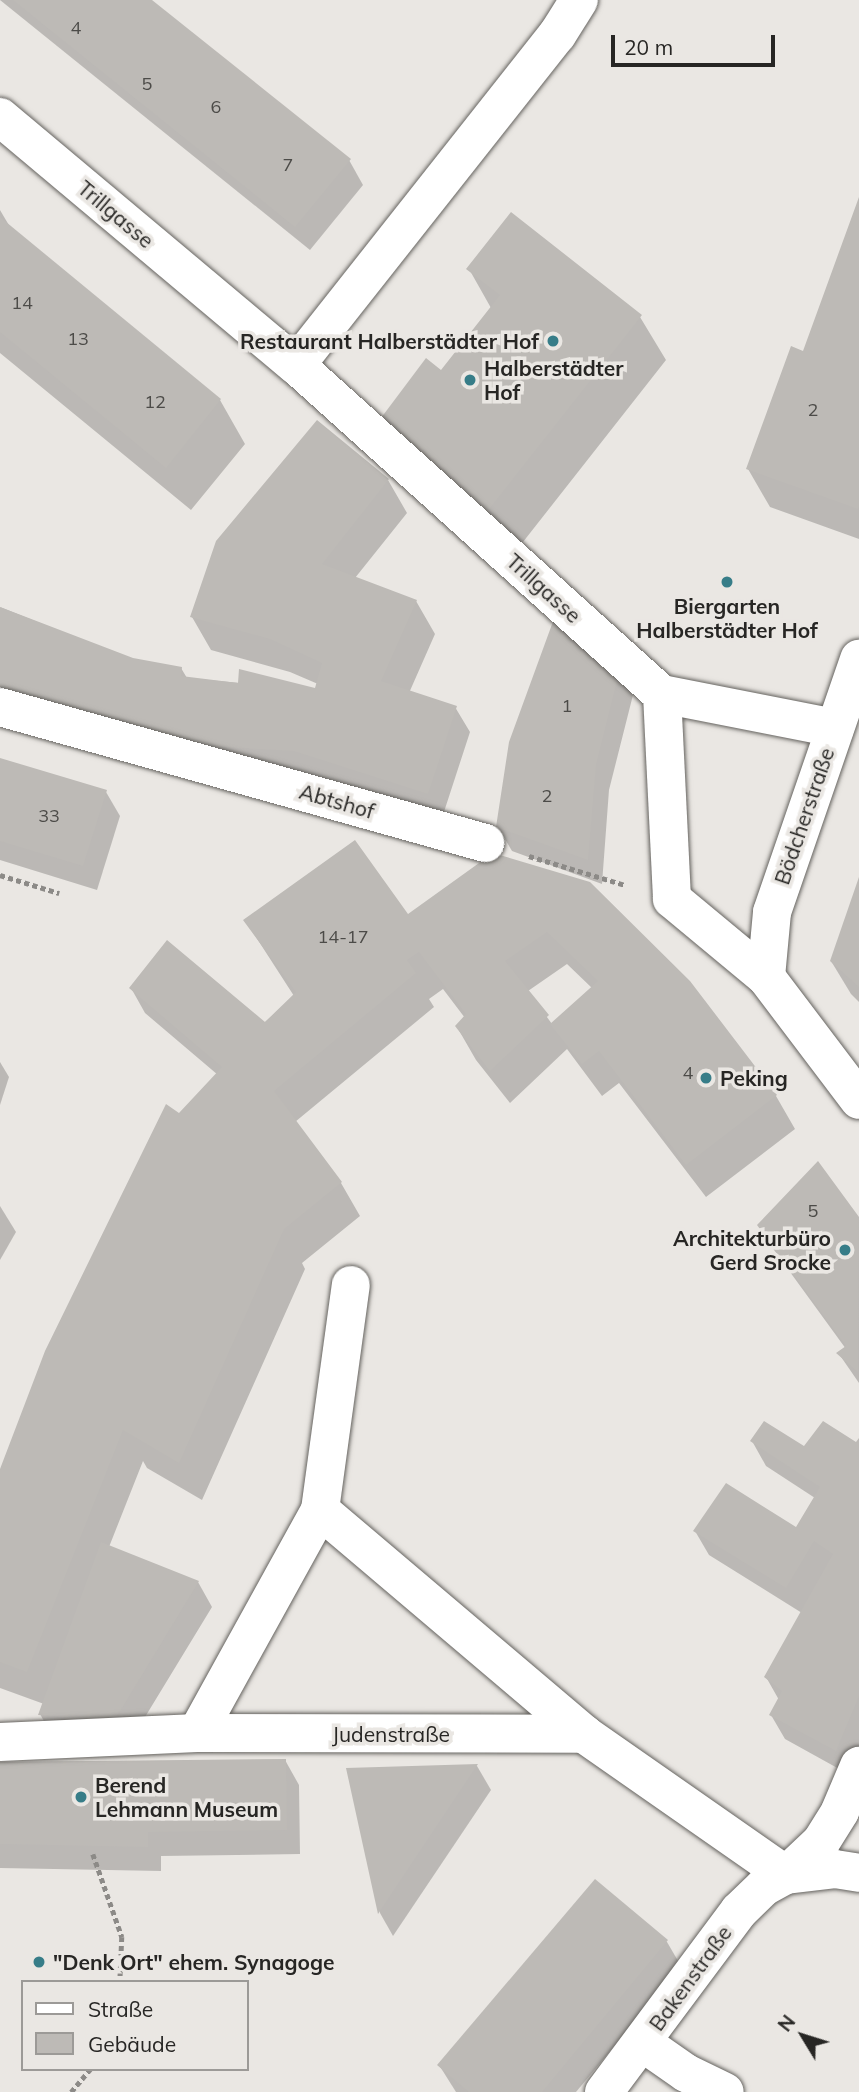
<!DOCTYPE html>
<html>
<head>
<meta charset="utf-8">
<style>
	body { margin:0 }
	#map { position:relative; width:859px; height:2092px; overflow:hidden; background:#eae7e3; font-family:Mulish,sans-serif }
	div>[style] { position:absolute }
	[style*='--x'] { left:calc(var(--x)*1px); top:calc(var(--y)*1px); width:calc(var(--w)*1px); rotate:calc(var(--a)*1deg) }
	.shadow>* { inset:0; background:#0003 }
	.building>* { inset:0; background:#bdbab6 }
	.path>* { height:4.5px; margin-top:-2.25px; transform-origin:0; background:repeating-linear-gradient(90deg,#8c8a87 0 5px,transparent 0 8.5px) }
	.roads { filter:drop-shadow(0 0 2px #65635f) drop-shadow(0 0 2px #65635f) }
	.minor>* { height:38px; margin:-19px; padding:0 19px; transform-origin:19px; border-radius:19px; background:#fff }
	.dots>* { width:19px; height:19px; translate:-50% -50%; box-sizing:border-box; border:4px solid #eae7e3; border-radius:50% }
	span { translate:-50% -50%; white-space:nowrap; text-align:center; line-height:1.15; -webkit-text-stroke:7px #eae7e3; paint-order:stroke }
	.number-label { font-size:18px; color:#4c4b48 }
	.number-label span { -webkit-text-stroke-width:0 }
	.street-label { font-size:21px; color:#272624 }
	.poi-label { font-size:21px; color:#272624; font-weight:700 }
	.right { translate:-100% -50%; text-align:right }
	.left { translate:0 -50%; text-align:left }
	.legend { position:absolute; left:21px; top:1980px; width:228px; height:91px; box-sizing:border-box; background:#eae7e3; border:2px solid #9c9a97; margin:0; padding:9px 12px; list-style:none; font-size:21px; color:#272624 }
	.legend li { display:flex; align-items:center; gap:14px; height:35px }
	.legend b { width:35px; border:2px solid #9c9a97 }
	.north { position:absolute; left:768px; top:2001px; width:70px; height:70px; -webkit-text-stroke:5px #eae7e3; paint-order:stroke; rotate:308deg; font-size:19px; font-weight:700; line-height:28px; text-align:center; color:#272624 }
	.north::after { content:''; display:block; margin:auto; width:24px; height:32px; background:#272624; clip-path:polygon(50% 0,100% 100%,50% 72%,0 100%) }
	.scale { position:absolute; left:611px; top:35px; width:164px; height:32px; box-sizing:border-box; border:4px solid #272624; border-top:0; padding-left:9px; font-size:21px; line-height:24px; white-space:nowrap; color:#272624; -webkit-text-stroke:5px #eae7e3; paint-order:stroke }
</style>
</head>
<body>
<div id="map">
	<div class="shadow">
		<div style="clip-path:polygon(0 0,150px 0,349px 160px,363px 185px,310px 250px)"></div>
		<div style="clip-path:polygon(859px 201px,859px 539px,770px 507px,748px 469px,805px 353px)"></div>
		<div style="clip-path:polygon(0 210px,10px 227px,220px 400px,245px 444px,191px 510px,0 353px)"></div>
		<div style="clip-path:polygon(469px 269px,640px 317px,666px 360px,512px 556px,402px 470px,441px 372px,491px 308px)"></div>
		<div style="clip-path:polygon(388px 480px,407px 513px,355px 578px,416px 601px,435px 634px,409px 693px,455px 707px,470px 732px,442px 818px,78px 739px,0 607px,132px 660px,181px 668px,187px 678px,316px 690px,318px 684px,290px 672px,211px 650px,192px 617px)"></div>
		<div style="clip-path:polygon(619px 670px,633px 695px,609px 790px,602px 884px,512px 851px,498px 827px)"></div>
		<div style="clip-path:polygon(0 760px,106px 792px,120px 816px,97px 890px,0 860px)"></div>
		<div style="clip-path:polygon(evenodd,493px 855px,688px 982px,776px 1096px,795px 1129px,706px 1197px,619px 1083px,602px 1096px,567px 1049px,510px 1103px,476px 1060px,457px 1027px,465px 1018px,443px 989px,429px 999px,434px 1007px,295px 1122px,341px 1183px,360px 1216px,302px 1263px,305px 1269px,202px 1500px,147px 1468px,143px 1461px,109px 1547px,198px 1582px,212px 1607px,128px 1745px,54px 1739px,40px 1714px,44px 1704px,0 1688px,0 1474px,185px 1121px,218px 1075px,145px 1013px,131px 988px,264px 1023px,294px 996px,245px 920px,413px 924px,493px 855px,567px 964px,593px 989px,552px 1024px,528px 991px,567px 964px)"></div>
		<div style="clip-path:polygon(859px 881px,859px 1002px,851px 994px,831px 961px)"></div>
		<div style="clip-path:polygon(0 1062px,9px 1077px,0 1105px)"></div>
		<div style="clip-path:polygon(817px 1164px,859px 1219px,859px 1383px,839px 1354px,846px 1349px,774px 1250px,759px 1225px)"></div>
		<div style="clip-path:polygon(0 1206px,16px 1232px,0 1260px)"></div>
		<div style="clip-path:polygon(752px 1441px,805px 1449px,857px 1445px,859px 1441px,859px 1752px,850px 1775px,785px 1739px,771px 1715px,779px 1700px,766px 1677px,802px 1613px,709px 1555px,695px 1531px,797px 1529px,815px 1498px,766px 1466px)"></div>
		<div style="clip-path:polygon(285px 1760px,299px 1785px,300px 1854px,161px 1856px,161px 1871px,0 1868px,0 1762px)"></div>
		<div style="clip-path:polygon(477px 1766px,491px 1790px,393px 1936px,380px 1913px,348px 1770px)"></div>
		<div style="clip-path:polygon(596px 1881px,667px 1942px,681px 1966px,576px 2092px,456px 2092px,439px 2065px)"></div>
	</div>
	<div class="building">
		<div style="clip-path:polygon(13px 0,152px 0,351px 159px,295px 227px)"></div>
		<div style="clip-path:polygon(859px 197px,859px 507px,858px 509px,746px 469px,791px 346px,803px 351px)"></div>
		<div style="clip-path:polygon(511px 212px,642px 315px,486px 513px,375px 426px,426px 358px,441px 370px,500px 295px,466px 269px)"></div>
		<div style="clip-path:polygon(0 217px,221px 399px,166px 468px,0 332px)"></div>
		<div style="clip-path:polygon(317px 420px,389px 479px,322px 564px,417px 600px,381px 681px,457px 706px,428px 794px,294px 751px,224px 747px,174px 738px,0 696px,0 607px,133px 658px,182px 667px,181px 676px,238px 683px,239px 669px,315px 688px,322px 663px,270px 639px,190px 617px,216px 541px)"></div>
		<div style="clip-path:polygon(555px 616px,620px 669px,596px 765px,588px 860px,496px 827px,509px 742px)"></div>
		<div style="clip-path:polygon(0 758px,107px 790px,83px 866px,0 841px)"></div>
		<div style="clip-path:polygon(355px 840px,408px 914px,493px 853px,590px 882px,690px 981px,777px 1095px,686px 1165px,599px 1051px,582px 1064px,550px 1024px,598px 981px,547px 932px,505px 961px,549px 1015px,490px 1071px,455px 1026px,466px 1014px,419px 952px,407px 960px,416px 973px,274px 1091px,342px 1182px,284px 1229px,179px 1463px,123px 1430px,27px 1672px,0 1662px,0 1469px,45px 1351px,166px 1104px,179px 1113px,222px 1067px,129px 988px,167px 940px,265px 1022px,296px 992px,243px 920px)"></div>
		<div style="clip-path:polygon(859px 877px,859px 987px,830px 961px)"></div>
		<div style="clip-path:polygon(818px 1161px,859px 1217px,858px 1372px,836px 1353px,846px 1346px,757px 1225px)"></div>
		<div style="clip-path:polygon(764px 1421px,804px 1446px,823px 1421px,856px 1442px,859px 1438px,859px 1696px,836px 1751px,769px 1715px,782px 1691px,764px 1677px,833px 1554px,814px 1541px,786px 1588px,693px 1531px,726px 1483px,796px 1527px,820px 1487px,750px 1441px)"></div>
		<div style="clip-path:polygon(101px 1542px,199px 1581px,114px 1721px,38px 1715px)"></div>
		<div style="clip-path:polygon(286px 1759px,287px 1830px,148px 1832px,148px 1847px,0 1844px,0 1762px)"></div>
		<div style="clip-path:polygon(478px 1764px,378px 1914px,346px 1768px)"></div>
		<div style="clip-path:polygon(595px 1879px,668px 1940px,542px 2092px,469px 2092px,437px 2065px)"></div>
	</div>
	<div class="path">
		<div style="--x:529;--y:856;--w:100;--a:16.8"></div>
		<div style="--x:0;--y:875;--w:62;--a:17"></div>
		<div style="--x:93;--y:1854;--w:88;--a:70.7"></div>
		<div style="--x:122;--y:1937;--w:45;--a:92.5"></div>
		<div style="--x:71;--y:2092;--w:30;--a:-50"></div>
	</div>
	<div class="roads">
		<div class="minor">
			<div style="--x:0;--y:117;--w:386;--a:40"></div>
			<div style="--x:296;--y:365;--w:492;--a:42"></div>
			<div style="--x:662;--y:694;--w:176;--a:11.1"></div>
			<div style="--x:296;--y:365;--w:421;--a:-51.7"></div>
			<div style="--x:557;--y:35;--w:41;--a:-57.8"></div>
			<div style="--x:662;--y:694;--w:205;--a:87.2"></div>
			<div style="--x:672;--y:899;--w:122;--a:39.7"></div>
			<div style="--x:766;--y:977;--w:154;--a:52.9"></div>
			<div style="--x:0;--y:707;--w:504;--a:15.66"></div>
			<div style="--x:766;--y:977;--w:65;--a:-84.7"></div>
			<div style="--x:772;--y:912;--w:268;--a:-71"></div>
			<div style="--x:320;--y:1510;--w:227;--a:-82.2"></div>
			<div style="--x:197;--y:1733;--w:255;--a:-61.1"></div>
			<div style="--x:320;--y:1510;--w:346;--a:40.3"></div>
			<div style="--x:584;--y:1734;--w:246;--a:34.9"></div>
			<div style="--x:0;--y:1742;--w:197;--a:-2.6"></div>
			<div style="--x:197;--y:1733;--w:387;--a:0.1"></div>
			<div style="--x:786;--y:1875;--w:49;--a:-7"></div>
			<div style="--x:835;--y:1869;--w:24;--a:9"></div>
			<div style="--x:643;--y:2043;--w:52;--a:34.9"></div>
			<div style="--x:686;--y:2073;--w:43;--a:26"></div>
			<div style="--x:604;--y:2092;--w:226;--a:-53.3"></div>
			<div style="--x:739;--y:1911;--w:35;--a:-44"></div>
			<div style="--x:764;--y:1887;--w:25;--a:-29"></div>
			<div style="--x:786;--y:1875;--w:48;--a:-43.3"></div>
			<div style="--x:821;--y:1842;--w:36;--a:-58"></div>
			<div style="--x:840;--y:1811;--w:49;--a:-67.1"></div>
		</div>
	</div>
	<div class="dots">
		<div style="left:553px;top:341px;background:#377d88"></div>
		<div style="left:470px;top:380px;background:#377d88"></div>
		<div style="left:727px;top:582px;background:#377d88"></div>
		<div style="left:706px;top:1078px;background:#377d88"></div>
		<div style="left:845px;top:1250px;background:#377d88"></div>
		<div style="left:81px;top:1797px;background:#377d88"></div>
		<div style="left:39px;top:1962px;background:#377d88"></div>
	</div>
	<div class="number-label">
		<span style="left:76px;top:28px">4</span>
		<span style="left:147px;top:84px">5</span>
		<span style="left:216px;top:107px">6</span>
		<span style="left:288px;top:165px">7</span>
		<span style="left:22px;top:303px">14</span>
		<span style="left:78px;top:339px">13</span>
		<span style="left:155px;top:402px">12</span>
		<span style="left:813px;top:410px">2</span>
		<span style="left:567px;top:706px">1</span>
		<span style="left:547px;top:796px">2</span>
		<span style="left:49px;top:816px">33</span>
		<span style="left:343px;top:937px">14-17</span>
		<span style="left:688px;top:1073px">4</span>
		<span style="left:813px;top:1211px">5</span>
	</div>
	<div class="street-label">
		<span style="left:116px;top:214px;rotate:40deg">Trillgasse</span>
		<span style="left:544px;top:588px;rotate:42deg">Trillgasse</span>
		<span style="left:337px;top:801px;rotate:16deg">Abtshof</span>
		<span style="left:804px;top:816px;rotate:-71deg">Bödcherstraße</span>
		<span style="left:391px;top:1734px">Judenstraße</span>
		<span style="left:690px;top:1978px;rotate:-54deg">Bakenstraße</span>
	</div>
	<div class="poi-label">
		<span class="right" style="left:539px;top:341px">Restaurant Halberstädter Hof</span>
		<span class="left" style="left:484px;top:380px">Halberstädter<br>Hof</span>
		<span style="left:727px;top:618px">Biergarten<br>Halberstädter Hof</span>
		<span class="left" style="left:720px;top:1078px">Peking</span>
		<span class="right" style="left:831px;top:1250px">Architekturbüro<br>Gerd Srocke</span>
		<span class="left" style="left:95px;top:1797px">Berend<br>Lehmann Museum</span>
		<span class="left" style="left:53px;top:1962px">"Denk Ort" ehem. Synagoge</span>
	</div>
	<ul class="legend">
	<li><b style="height:9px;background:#fff"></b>Straße</li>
	<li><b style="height:19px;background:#bdbab6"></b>Gebäude</li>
	</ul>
	<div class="north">N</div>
	<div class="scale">20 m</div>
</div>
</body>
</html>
